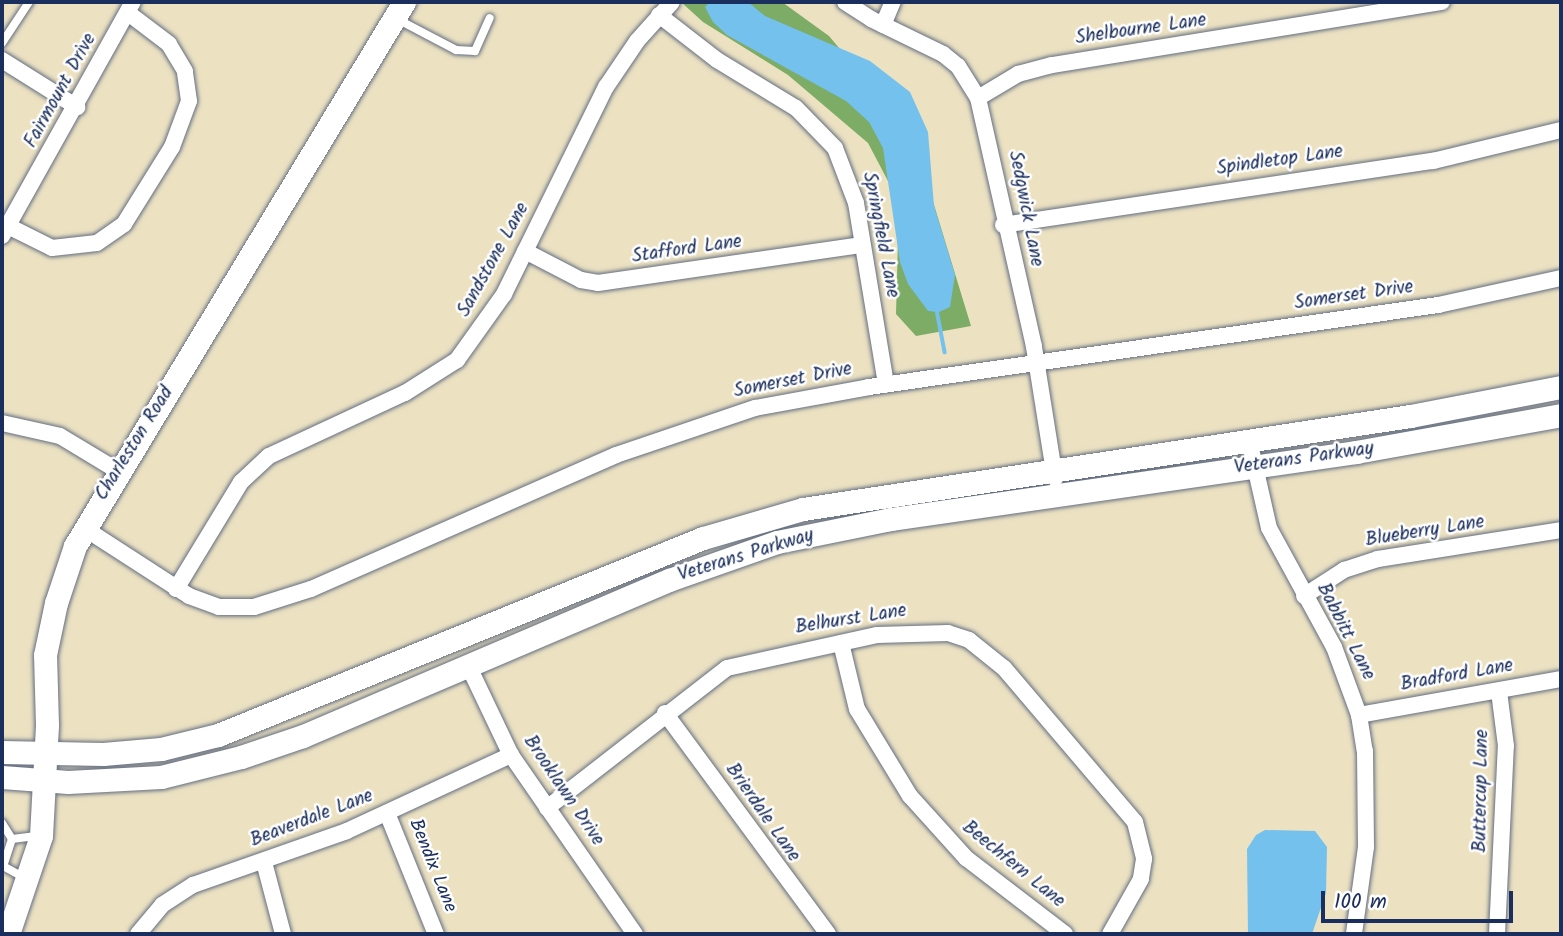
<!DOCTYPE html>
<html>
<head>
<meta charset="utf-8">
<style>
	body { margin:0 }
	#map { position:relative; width:1563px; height:936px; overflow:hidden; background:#ece2c2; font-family:Kalam,sans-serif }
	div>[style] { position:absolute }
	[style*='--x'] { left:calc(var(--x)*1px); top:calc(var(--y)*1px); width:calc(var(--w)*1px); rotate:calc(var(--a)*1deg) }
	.forest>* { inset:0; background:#7cac66 }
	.water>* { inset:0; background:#74c1ee }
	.stream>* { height:3.5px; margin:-1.75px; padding:0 1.75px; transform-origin:1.75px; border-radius:1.75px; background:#74c1ee }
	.roads { filter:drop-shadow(0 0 2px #646e81) drop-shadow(0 0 2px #646e81) }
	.lane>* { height:8px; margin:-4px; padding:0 4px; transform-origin:4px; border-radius:4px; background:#fff }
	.street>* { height:16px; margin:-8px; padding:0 8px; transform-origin:8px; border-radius:8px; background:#fff }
	.secondary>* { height:23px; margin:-11.5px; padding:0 11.5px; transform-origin:11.5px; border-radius:11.5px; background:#fff }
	span { translate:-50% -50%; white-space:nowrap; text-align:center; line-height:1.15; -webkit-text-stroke:5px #fff; paint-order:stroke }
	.street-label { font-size:19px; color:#1b2f5e }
	.frame { position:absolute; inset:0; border:4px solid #1b2f5e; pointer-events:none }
	.scale { position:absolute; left:1321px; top:891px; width:192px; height:32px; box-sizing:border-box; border:4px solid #1b2f5e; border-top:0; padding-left:9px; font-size:21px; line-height:24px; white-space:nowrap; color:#1b2f5e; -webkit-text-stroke:5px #fff; paint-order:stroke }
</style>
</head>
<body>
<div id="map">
	<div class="forest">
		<div style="clip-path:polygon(681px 2px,782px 2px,829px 36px,913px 136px,971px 326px,916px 336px,896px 314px,899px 202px,868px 143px,788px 75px,703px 22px)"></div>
	</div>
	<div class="water">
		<div style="clip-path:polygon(710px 2px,748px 2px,765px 16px,870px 61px,910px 92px,928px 132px,934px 206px,955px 275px,950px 307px,939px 312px,928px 311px,908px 284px,900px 262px,883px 148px,869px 122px,846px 101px,727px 35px,713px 22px,705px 7px)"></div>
		<div style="clip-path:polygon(1265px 830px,1315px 831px,1327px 847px,1326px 893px,1312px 934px,1248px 934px,1247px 849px,1256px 835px)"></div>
	</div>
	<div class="stream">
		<div style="--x:937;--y:310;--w:43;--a:79.2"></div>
	</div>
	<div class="roads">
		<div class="lane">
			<div style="--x:397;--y:19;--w:67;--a:27.7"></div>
			<div style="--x:456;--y:50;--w:19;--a:3"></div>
			<div style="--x:475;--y:51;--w:36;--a:-66"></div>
			<div style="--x:2;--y:43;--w:49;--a:-56.6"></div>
			<div style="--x:2;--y:823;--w:19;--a:58"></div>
			<div style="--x:12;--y:839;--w:28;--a:108"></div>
			<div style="--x:3;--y:866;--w:26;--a:29"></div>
			<div style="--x:12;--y:839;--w:26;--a:-7"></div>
		</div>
		<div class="street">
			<div style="--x:845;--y:2;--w:31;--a:33"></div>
			<div style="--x:871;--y:19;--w:80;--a:25.9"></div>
			<div style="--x:943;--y:54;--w:19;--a:39"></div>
			<div style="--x:958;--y:66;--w:38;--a:58"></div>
			<div style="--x:978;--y:98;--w:255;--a:77.3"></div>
			<div style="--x:1034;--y:347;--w:133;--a:80.9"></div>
			<div style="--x:659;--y:15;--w:73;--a:37.8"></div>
			<div style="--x:717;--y:60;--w:92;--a:31.3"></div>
			<div style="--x:796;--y:108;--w:56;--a:45.7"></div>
			<div style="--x:835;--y:148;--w:59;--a:69.1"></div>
			<div style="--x:856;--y:203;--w:184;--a:80.6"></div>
			<div style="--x:883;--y:25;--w:25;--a:-67"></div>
			<div style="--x:2;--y:60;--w:89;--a:32.1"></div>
			<div style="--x:978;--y:98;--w:47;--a:-31"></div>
			<div style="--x:1018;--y:74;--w:35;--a:-15"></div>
			<div style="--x:1052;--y:65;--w:395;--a:-9.2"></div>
			<div style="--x:1003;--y:225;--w:435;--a:-8.5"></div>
			<div style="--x:1433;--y:161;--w:132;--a:-13.6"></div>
			<div style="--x:8;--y:226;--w:49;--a:26.6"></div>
			<div style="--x:52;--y:248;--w:45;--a:-6.3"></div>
			<div style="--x:97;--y:243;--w:33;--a:-35"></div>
			<div style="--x:124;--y:224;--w:91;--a:-58.1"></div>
			<div style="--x:172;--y:147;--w:49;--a:-69.7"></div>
			<div style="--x:189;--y:101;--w:30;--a:-98"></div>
			<div style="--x:185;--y:71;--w:31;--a:-121"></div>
			<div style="--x:169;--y:44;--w:51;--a:-142.9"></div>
			<div style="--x:2;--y:236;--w:268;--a:-60.8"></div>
			<div style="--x:525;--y:251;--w:63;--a:27.4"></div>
			<div style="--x:581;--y:280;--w:17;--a:10"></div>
			<div style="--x:598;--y:283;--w:267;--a:-8.2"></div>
			<div style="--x:2;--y:423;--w:59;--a:12.6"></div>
			<div style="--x:60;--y:436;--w:68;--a:31.1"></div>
			<div style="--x:1249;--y:440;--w:90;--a:77.2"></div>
			<div style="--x:1269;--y:528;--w:136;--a:61.4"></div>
			<div style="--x:1334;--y:647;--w:72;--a:69.8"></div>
			<div style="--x:1359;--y:715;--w:36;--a:81"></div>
			<div style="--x:1365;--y:751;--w:96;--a:89.4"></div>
			<div style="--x:1366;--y:847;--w:88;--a:97.9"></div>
			<div style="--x:84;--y:528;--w:125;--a:32.9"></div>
			<div style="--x:189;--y:596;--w:32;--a:20"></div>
			<div style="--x:219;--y:607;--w:35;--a:0"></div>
			<div style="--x:254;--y:607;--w:60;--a:-17.5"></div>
			<div style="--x:311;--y:589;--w:333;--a:-23.7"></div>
			<div style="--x:616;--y:455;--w:147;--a:-18.7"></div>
			<div style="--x:755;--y:408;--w:116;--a:-10.4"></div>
			<div style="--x:869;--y:387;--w:575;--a:-8.2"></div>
			<div style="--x:1438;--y:305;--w:126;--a:-12.4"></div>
			<div style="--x:176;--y:589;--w:125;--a:-58.7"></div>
			<div style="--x:241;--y:482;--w:38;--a:-43"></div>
			<div style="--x:269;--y:456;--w:150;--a:-24.9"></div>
			<div style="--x:405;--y:393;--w:62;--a:-32.4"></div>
			<div style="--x:457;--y:360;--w:81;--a:-54.5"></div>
			<div style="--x:504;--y:294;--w:231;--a:-63.8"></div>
			<div style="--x:606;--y:87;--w:55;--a:-56"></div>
			<div style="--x:637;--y:41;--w:52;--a:-48.1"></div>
			<div style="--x:1304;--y:596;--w:48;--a:-33"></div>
			<div style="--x:1344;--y:570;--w:36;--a:-18"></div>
			<div style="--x:1378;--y:559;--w:185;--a:-9"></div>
			<div style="--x:841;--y:643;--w:68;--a:76.4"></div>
			<div style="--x:857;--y:709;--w:102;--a:58.7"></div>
			<div style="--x:910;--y:796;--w:84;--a:47.9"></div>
			<div style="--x:966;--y:858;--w:125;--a:37.5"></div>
			<div style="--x:468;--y:665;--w:100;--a:64.5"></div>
			<div style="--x:511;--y:755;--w:218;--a:55.3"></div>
			<div style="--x:665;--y:713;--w:275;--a:53.6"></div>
			<div style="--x:1359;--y:715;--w:205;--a:-10.1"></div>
			<div style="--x:547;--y:808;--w:228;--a:-37.9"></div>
			<div style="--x:727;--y:668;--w:154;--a:-12.4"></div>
			<div style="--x:877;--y:635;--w:71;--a:-1.6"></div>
			<div style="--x:948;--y:633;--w:22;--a:18"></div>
			<div style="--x:969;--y:640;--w:45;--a:38.7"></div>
			<div style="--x:1004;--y:668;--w:202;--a:49.6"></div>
			<div style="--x:1135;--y:822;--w:38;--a:76"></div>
			<div style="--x:1144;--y:859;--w:20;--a:99"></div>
			<div style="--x:1141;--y:879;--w:63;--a:119.4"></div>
			<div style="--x:387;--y:813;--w:131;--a:68"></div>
			<div style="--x:264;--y:862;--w:74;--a:75.2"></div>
			<div style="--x:138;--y:934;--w:38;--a:-50"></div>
			<div style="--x:162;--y:905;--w:37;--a:-33"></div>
			<div style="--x:193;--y:885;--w:163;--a:-19.3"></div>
			<div style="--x:347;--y:831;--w:181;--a:-24.9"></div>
			<div style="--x:1497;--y:934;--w:188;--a:-87.3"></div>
			<div style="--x:1506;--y:746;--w:55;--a:-97.3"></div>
		</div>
		<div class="secondary">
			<div style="--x:2;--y:752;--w:101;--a:1.1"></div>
			<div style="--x:103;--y:754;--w:58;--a:-4.9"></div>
			<div style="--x:161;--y:749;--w:59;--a:-13.8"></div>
			<div style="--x:218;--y:735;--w:523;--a:-22.11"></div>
			<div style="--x:703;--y:538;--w:104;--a:-16.2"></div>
			<div style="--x:803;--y:509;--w:614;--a:-8.71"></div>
			<div style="--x:1410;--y:416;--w:154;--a:-10.9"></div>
			<div style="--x:2;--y:777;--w:66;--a:4.3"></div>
			<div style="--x:68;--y:782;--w:93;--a:-3.1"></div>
			<div style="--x:161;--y:777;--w:82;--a:-14"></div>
			<div style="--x:241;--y:757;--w:65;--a:-18.7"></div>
			<div style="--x:303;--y:736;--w:398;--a:-23.1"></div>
			<div style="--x:669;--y:580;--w:114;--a:-19.4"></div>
			<div style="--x:777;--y:542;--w:116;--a:-11.4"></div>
			<div style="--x:891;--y:519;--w:470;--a:-8.2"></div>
			<div style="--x:1356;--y:452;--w:208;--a:-10.2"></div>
			<div style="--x:8;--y:934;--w:103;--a:-71.4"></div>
			<div style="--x:41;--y:836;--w:111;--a:-86.9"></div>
			<div style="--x:47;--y:725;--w:70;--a:-91.6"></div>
			<div style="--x:45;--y:655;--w:53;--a:-78.1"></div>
			<div style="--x:56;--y:603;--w:60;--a:-71.6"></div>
			<div style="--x:75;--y:546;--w:636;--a:-58.84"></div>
		</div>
	</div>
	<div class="street-label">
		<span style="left:1141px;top:30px;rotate:-8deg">Shelbourne Lane</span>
		<span style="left:61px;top:91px;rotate:-61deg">Fairmount Drive</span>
		<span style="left:1280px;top:161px;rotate:-8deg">Spindletop Lane</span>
		<span style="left:1025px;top:209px;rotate:79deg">Sedgwick Lane</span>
		<span style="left:880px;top:235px;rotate:79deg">Springfield Lane</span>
		<span style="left:687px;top:250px;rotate:-8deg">Stafford Lane</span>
		<span style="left:494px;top:260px;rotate:-61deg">Sandstone Lane</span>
		<span style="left:1354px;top:296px;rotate:-8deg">Somerset Drive</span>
		<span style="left:793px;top:381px;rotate:-11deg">Somerset Drive</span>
		<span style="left:135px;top:444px;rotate:-58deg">Charleston Road</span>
		<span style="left:1304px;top:459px;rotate:-8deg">Veterans Parkway</span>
		<span style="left:1425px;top:532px;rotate:-9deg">Blueberry Lane</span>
		<span style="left:746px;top:556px;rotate:-17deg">Veterans Parkway</span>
		<span style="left:851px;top:620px;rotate:-9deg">Belhurst Lane</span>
		<span style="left:1345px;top:632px;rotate:63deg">Babbitt Lane</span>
		<span style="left:1457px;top:676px;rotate:-10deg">Bradford Lane</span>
		<span style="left:563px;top:791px;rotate:56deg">Brooklawn Drive</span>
		<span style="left:1482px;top:791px;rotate:-89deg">Buttercup Lane</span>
		<span style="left:762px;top:813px;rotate:55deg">Brierdale Lane</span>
		<span style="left:312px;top:819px;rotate:-21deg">Beaverdale Lane</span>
		<span style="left:1013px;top:865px;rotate:39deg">Beechfern Lane</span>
		<span style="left:432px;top:866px;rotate:68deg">Bendix Lane</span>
	</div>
	<div class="frame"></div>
	<div class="scale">100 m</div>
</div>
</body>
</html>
